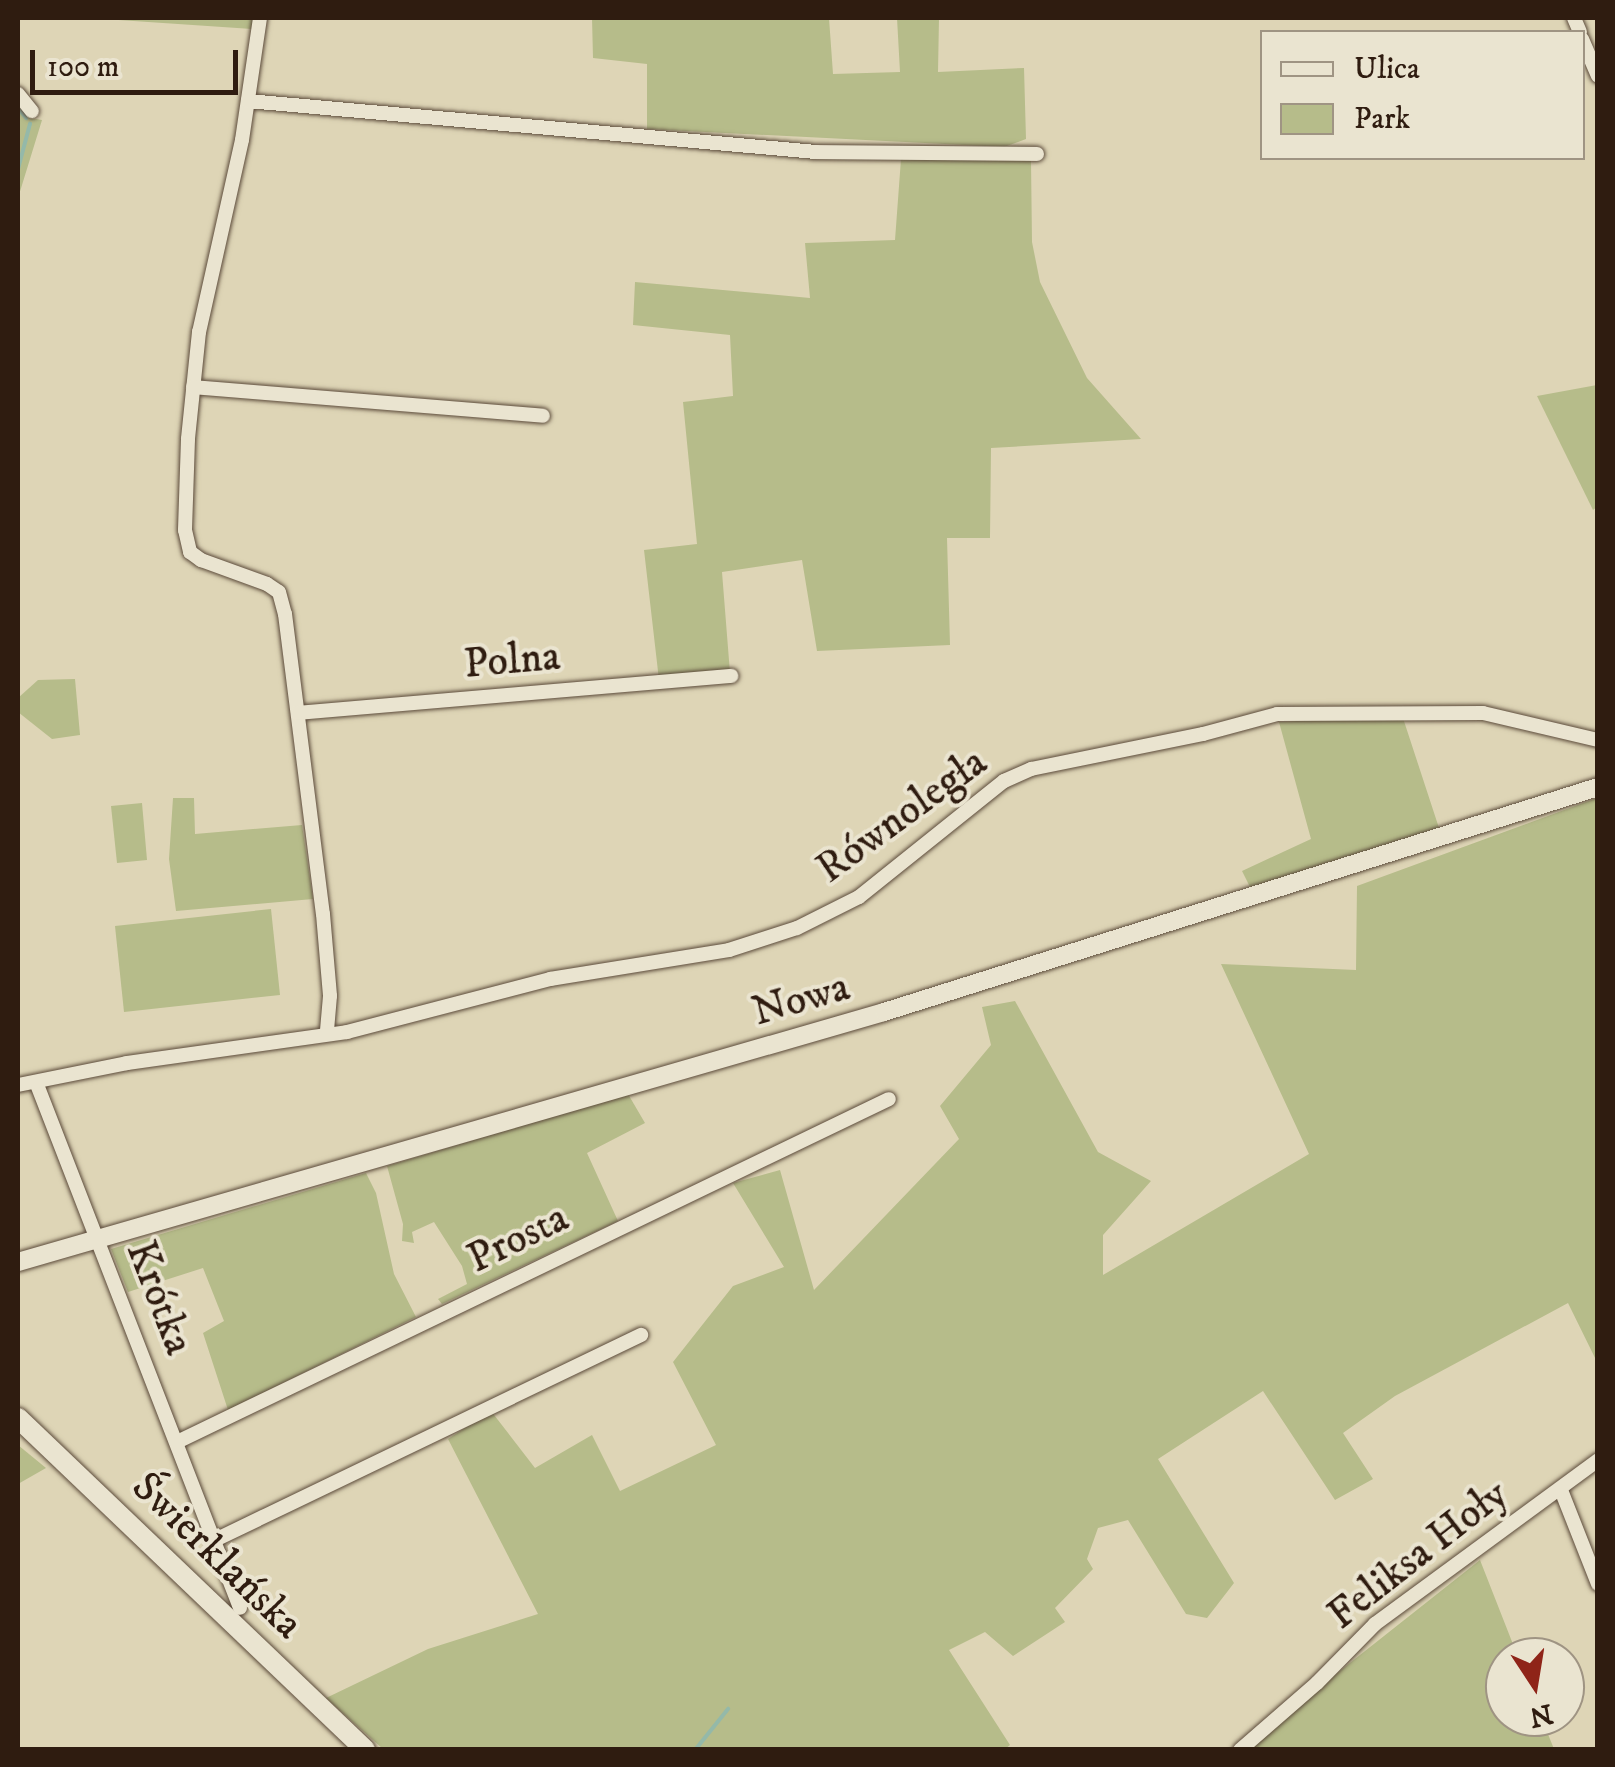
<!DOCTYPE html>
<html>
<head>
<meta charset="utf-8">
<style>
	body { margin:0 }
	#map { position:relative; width:1615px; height:1767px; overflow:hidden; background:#ded5b6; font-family:"IM FELL DW Pica",serif }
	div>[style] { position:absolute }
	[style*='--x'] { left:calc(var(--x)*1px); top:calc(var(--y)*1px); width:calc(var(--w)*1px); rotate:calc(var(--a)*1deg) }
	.green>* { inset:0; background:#b6bc8a }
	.stream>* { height:4px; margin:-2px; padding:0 2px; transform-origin:2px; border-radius:2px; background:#94b9a9 }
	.roads { filter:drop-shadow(0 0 2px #5b4a3a) drop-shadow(0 0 2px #5b4a3a) }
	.minor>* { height:14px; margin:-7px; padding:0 7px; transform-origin:7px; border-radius:7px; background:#eae4d0 }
	.tertiary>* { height:18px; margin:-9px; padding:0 9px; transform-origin:9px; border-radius:9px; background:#eae4d0 }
	.secondary>* { height:20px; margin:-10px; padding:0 10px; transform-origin:10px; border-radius:10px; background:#eae4d0 }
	span { translate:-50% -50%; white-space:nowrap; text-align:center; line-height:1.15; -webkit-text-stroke:8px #eae4d0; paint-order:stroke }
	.street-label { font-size:42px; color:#2f1c10 }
	.frame { position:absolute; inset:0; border:20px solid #2f1c10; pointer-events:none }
	.legend { position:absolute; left:1260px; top:30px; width:325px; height:130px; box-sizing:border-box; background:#eae4d0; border:2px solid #9f9483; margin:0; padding:12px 18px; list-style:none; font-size:30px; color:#2f1c10 }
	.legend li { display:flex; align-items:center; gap:20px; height:50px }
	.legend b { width:50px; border:2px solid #9f9483 }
	.north { position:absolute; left:1485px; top:1637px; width:100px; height:100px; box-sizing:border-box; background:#eae4d0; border:2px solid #9f9483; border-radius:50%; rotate:168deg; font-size:28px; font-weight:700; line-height:40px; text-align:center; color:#2f1c10 }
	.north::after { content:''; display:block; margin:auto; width:35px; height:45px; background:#8f2418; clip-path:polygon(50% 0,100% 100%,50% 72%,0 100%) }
	.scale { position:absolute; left:30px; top:50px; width:208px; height:45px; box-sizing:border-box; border:5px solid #2f1c10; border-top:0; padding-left:12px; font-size:30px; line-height:35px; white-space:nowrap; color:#2f1c10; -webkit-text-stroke:8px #eae4d0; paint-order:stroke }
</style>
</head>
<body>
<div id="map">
	<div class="green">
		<div style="clip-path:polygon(89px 18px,254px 18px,252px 29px)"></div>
		<div style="clip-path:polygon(592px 18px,829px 18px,833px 74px,900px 72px,897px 18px,939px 18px,938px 72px,1024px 68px,1026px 139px,1004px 147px,647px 129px,647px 64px,593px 58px)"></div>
		<div style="clip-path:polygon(18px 102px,31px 118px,42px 120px,18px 198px)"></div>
		<div style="clip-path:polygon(901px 159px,1031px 161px,1032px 242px,1040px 282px,1087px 378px,1141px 439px,991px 448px,990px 538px,947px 538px,950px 645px,817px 651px,802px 560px,722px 572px,730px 673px,659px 680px,644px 550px,697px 544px,683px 402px,733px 396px,730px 335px,633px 325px,635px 282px,810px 298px,805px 243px,895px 240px)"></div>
		<div style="clip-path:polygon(1597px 385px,1598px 506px,1593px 510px,1537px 396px)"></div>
		<div style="clip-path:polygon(75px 679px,80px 735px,52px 739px,18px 712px,18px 698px,38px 680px)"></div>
		<div style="clip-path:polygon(1402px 715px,1439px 828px,1251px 889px,1242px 871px,1311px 839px,1279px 722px)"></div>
		<div style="clip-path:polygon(173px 798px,194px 798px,195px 834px,302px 825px,313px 899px,176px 911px,169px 859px)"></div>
		<div style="clip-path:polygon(1597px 798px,1597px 1362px,1568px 1303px,1395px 1396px,1343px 1433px,1373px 1479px,1335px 1500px,1263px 1391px,1158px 1459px,1234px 1583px,1207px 1618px,1186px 1614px,1128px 1520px,1098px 1528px,1087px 1559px,1093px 1569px,1055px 1608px,1065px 1622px,1013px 1656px,985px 1632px,949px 1650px,1010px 1745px,1005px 1749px,383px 1749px,326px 1698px,428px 1649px,538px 1614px,448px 1439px,491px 1411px,535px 1468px,592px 1435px,620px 1491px,716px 1445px,673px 1362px,733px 1286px,784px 1267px,733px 1183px,780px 1170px,814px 1290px,959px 1139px,940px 1106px,991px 1045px,982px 1007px,1015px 1001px,1098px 1152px,1151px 1181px,1103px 1235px,1103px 1275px,1309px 1154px,1221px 964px,1356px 970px,1357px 886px)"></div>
		<div style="clip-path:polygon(142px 803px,147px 860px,117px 863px,111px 806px)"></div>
		<div style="clip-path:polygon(271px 909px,280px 995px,124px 1012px,115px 926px)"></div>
		<div style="clip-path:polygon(628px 1094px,645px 1123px,587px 1153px,618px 1221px,442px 1304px,438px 1299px,467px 1284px,462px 1266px,434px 1222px,412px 1232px,414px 1243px,402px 1241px,403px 1224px,387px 1166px)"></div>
		<div style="clip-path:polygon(366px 1173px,376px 1193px,394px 1274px,416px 1317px,228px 1410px,203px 1333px,224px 1321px,203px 1268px,128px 1292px,111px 1249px)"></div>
		<div style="clip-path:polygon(18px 1445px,46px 1468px,18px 1484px)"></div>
		<div style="clip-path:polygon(1480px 1560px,1518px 1657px,1505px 1657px,1505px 1717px,1541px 1717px,1554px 1749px,1240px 1750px)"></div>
	</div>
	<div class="stream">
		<div style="--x:18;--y:108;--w:13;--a:51"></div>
		<div style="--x:18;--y:169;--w:47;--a:-75.1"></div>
		<div style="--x:695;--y:1750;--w:53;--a:-51.2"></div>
	</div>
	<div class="roads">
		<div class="minor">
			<div style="--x:260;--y:18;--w:123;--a:98.4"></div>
			<div style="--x:242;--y:140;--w:197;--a:102.6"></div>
			<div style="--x:199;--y:332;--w:108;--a:95.9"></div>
			<div style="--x:188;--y:439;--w:91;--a:91.9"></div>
			<div style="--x:185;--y:530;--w:23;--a:77"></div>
			<div style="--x:190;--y:552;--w:14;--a:36"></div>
			<div style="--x:201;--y:560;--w:70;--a:20"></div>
			<div style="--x:267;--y:584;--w:14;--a:34"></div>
			<div style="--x:279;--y:592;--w:23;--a:75"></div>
			<div style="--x:285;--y:614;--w:302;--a:82.8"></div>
			<div style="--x:323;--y:914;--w:82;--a:85.1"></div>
			<div style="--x:330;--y:996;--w:38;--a:95"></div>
			<div style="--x:1574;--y:18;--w:15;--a:67"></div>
			<div style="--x:1582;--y:39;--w:40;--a:66.6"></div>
			<div style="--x:18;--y:94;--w:22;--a:51"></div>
			<div style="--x:248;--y:101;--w:570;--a:5.13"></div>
			<div style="--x:816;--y:152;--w:221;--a:0.5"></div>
			<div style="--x:193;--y:387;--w:351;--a:4.7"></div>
			<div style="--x:298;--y:713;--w:435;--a:-4.9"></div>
			<div style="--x:36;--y:1082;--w:564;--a:68.8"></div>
			<div style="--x:18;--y:1085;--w:111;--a:-11.4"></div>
			<div style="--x:127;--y:1063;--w:222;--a:-8"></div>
			<div style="--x:347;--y:1032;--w:210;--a:-14.6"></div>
			<div style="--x:550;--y:979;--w:181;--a:-9.2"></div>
			<div style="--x:729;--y:950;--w:71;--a:-17.9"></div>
			<div style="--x:797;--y:928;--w:69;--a:-26.6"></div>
			<div style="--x:859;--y:897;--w:186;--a:-38.7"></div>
			<div style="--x:1004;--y:781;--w:30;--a:-24"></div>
			<div style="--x:1031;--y:769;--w:176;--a:-11.5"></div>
			<div style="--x:1203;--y:734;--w:77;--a:-15.1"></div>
			<div style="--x:1277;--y:714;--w:206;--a:-0.3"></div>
			<div style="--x:1483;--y:713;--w:118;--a:13.2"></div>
			<div style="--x:177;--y:1442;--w:790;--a:-25.72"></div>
			<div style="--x:1561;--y:1490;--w:101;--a:68.5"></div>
			<div style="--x:215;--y:1540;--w:473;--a:-25.7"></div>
			<div style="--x:1240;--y:1750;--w:102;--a:-41"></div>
			<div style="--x:1317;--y:1683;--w:83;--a:-45.5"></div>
			<div style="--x:1375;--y:1624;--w:277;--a:-36.3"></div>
		</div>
		<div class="tertiary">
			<div style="--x:18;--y:1262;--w:901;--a:-16.1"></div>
			<div style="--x:884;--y:1012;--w:749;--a:-17.49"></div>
		</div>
		<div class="secondary">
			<div style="--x:18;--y:1418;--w:480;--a:43.7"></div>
		</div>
	</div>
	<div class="street-label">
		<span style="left:512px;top:661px;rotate:-5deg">Polna</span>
		<span style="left:902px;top:816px;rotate:-36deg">Równoległa</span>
		<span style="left:801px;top:1000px;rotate:-16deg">Nowa</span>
		<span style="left:518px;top:1239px;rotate:-26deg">Prosta</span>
		<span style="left:159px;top:1298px;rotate:69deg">Krótka</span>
		<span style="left:1418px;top:1555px;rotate:-38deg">Feliksa Hoły</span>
		<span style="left:217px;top:1556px;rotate:44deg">Świerklańska</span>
	</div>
	<div class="frame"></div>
	<ul class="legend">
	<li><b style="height:12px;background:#eae4d0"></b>Ulica</li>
	<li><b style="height:28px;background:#b6bc8a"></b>Park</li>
	</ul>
	<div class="north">N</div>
	<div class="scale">100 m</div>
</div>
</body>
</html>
